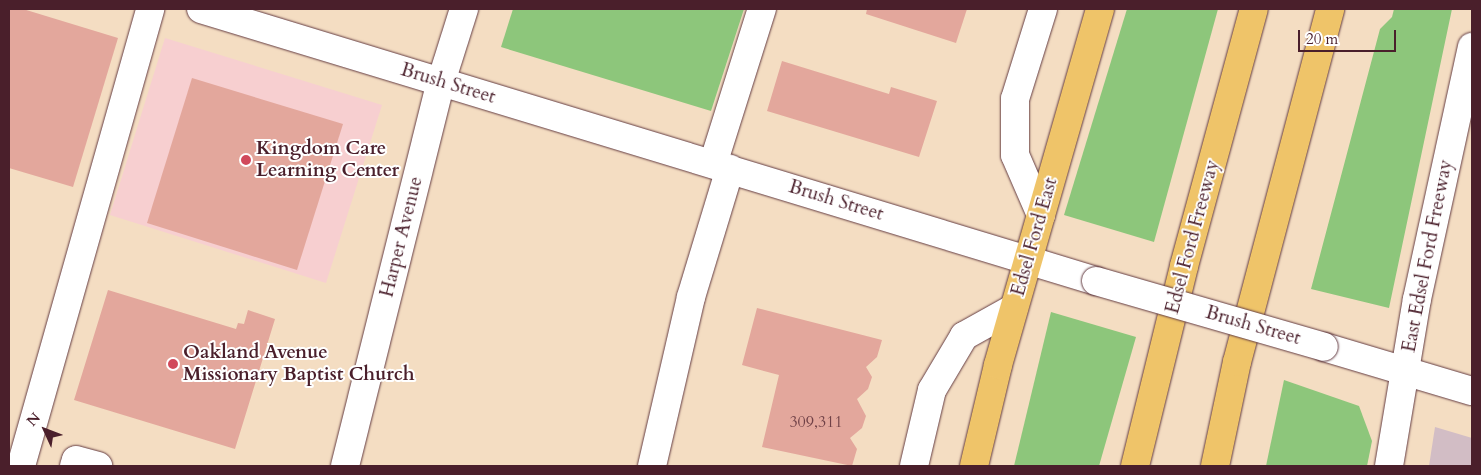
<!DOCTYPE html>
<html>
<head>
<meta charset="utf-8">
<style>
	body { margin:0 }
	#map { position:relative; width:1481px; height:475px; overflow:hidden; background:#f4ddc2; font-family:Cardo,serif }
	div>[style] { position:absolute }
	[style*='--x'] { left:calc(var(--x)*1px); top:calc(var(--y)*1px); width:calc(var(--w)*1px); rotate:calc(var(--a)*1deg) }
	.built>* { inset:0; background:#f7cfd0 }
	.industrial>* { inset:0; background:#d2bdc5 }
	.green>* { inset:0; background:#8dc67b }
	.building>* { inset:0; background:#e3a79c }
	.roads { filter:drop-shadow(0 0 1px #643c42) drop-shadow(0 0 1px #643c42) }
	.minor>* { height:28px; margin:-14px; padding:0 14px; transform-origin:14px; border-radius:14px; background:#fff }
	.major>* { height:28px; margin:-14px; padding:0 14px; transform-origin:14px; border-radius:14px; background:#efc469 }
	.highway>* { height:28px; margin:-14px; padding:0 14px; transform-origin:14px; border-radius:14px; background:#efc469 }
	.bridges { filter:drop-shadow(0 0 1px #643c42) drop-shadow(0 0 1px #643c42) }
	.minor-bridge>* { height:28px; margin:-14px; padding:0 14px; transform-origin:14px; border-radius:14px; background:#fff }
	.dots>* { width:14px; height:14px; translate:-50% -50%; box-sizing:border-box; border:2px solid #fff; border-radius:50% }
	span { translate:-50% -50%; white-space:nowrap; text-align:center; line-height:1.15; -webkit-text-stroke:4px #fff; paint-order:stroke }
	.number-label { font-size:16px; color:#704147 }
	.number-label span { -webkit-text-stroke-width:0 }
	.street-label { font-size:19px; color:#4a1f2b }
	.poi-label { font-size:19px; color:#4a1f2b; font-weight:700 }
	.left { translate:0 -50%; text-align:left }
	.frame { position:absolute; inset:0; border:10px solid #4a1f2b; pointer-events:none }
	.north { position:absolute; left:20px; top:405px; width:50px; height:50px; -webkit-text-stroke:4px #fff; paint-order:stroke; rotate:313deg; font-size:14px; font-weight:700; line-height:20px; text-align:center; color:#4a1f2b }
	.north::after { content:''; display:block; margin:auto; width:18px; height:22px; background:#4a1f2b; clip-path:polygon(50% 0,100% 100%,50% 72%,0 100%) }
	.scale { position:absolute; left:1298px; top:30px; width:98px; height:22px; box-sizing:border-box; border:2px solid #4a1f2b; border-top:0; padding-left:6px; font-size:15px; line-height:18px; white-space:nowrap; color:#4a1f2b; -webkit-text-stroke:4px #fff; paint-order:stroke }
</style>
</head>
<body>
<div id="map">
	<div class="built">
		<div style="clip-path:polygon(165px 38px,382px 105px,326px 283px,110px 215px)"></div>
	</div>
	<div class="industrial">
		<div style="clip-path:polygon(1435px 427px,1472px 438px,1472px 466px,1429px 466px)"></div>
	</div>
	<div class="green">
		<div style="clip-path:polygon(513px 9px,744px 9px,711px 111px,501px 47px)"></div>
		<div style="clip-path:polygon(1127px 9px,1218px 9px,1154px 242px,1064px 215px)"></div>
		<div style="clip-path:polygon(1394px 9px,1452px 9px,1389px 308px,1311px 289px,1380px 29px,1392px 17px)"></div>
		<div style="clip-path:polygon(1051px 312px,1136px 337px,1099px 466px,1014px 466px)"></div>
		<div style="clip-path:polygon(1284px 380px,1359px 406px,1372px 441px,1367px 466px,1266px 466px)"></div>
	</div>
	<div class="building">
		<div style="clip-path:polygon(9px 9px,23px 9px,118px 38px,73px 187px,9px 168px)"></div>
		<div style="clip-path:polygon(867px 9px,967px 9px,956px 43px,866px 14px)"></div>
		<div style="clip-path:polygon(782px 61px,889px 94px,891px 87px,937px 101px,919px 157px,767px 111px)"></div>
		<div style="clip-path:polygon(192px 78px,343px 124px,297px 270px,147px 223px)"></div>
		<div style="clip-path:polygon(108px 290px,236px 329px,238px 323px,244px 324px,248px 310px,275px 319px,235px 449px,74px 400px)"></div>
		<div style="clip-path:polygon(757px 308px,882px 340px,877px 357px,866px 367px,872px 377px,868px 389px,857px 399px,866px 416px,862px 428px,850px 438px,857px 449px,852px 466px,762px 447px,779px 375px,742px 365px)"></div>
	</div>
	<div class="roads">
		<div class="minor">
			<div style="--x:201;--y:9;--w:935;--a:16.9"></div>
			<div style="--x:713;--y:164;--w:163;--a:-72.5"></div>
			<div style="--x:1041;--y:215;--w:65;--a:-113.4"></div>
			<div style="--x:1015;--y:155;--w:56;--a:-90"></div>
			<div style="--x:1015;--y:99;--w:94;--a:-72.7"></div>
			<div style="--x:1324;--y:347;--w:154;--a:16.6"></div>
			<div style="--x:21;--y:466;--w:475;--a:-74.2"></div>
			<div style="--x:74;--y:466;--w:6;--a:-72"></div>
			<div style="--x:76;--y:460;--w:23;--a:15"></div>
			<div style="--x:345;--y:466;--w:396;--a:-76"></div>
			<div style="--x:441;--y:82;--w:77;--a:-72.5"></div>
			<div style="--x:652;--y:466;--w:173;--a:-77"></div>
			<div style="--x:691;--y:297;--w:134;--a:-73.1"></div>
			<div style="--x:914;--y:466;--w:78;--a:-76.7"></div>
			<div style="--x:932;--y:390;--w:63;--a:-59.3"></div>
			<div style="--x:964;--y:336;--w:57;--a:-29.2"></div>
			<div style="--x:1389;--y:466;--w:169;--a:-80.5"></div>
			<div style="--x:1417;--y:299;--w:258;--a:-77.7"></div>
		</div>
		<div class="major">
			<div style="--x:974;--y:466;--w:104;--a:-76.6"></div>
			<div style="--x:998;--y:365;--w:370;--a:-74"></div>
		</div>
		<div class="highway">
			<div style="--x:1135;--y:466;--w:206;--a:-76.2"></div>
			<div style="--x:1184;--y:266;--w:266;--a:-74.8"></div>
			<div style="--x:1215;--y:466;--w:106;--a:-78.1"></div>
			<div style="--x:1237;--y:362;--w:365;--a:-75.2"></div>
		</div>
	</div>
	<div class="bridges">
		<div class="minor-bridge">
			<div style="--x:1096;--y:281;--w:237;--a:16.1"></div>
		</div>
	</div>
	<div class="dots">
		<div style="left:246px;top:160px;background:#d1495b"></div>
		<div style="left:173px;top:364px;background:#d1495b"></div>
	</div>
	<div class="number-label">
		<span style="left:816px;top:422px">309,311</span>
	</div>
	<div class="street-label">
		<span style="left:448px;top:84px;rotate:17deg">Brush Street</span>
		<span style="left:836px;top:201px;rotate:17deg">Brush Street</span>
		<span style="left:402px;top:237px;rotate:-76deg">Harper Avenue</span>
		<span style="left:1035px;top:237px;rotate:-74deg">Edsel Ford East</span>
		<span style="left:1193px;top:237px;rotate:-75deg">Edsel Ford Freeway</span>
		<span style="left:1428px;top:256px;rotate:-79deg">East Edsel Ford Freeway</span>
		<span style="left:1253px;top:326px;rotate:16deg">Brush Street</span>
	</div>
	<div class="poi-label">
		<span class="left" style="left:256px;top:160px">Kingdom Care<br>Learning Center</span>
		<span class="left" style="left:183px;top:364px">Oakland Avenue<br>Missionary Baptist Church</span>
	</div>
	<div class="frame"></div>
	<div class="north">N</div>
	<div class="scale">20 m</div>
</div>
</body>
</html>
